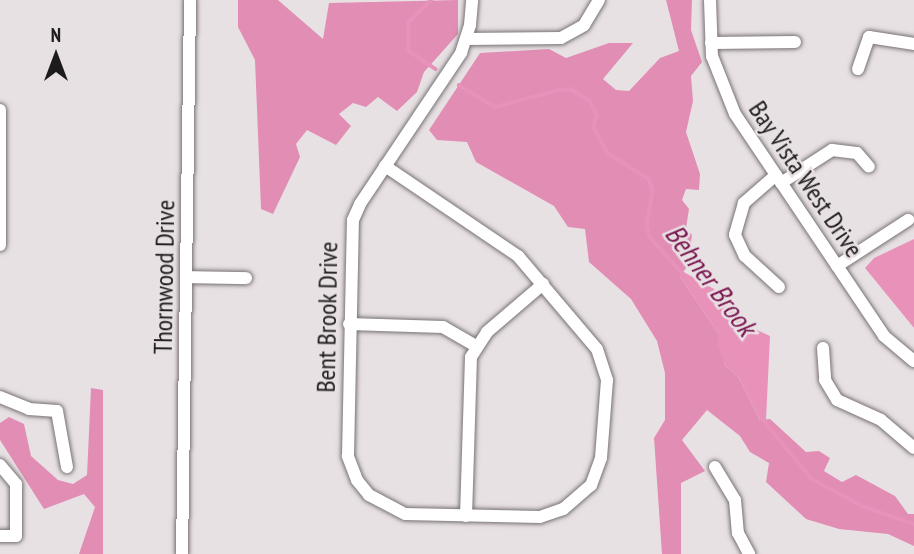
<!DOCTYPE html>
<html>
<head>
<meta charset="utf-8">
<style>
	body { margin:0 }
	#map { position:relative; width:914px; height:554px; overflow:hidden; background:#e8e1e4; font-family:"PT Sans Narrow",sans-serif }
	div>[style] { position:absolute }
	[style*='--x'] { left:calc(var(--x)*1px); top:calc(var(--y)*1px); width:calc(var(--w)*1px); rotate:calc(var(--a)*1deg) }
	.forest>* { inset:0; background:#e28db4 }
	.water>* { inset:0; background:#e892ba }
	.stream>* { height:3.5px; margin:-1.75px; padding:0 1.75px; transform-origin:1.75px; border-radius:1.75px; background:#e892ba }
	.roads { filter:drop-shadow(0 0 2px #787274) drop-shadow(0 0 2px #787274) }
	.minor>* { height:12px; margin:-6px; padding:0 6px; transform-origin:6px; border-radius:6px; background:#fff }
	span { translate:-50% -50%; white-space:nowrap; text-align:center; line-height:1.15; -webkit-text-stroke:5px #e8e1e4; paint-order:stroke }
	.street-label { font-size:26px; color:#1d1b1c }
	.water-label { font-size:28px; color:#7a164f; font-style:italic }
	.north { position:absolute; left:21px; top:21px; width:70px; height:70px; -webkit-text-stroke:5px #e8e1e4; paint-order:stroke; rotate:0deg; font-size:19px; font-weight:700; line-height:28px; text-align:center; color:#1d1b1c }
	.north::after { content:''; display:block; margin:auto; width:24px; height:32px; background:#1d1b1c; clip-path:polygon(50% 0,100% 100%,50% 72%,0 100%) }
</style>
</head>
<body>
<div id="map">
	<div class="forest">
		<div style="clip-path:polygon(238px 0,278px 0,323px 39px,329px 3px,458px 0,458px 34px,424px 72px,417px 92px,397px 111px,378px 97px,366px 107px,353px 103px,339px 114px,351px 126px,336px 145px,307px 130px,296px 144px,300px 157px,273px 214px,261px 209px,255px 60px,238px 27px)"></div>
		<div style="clip-path:polygon(666px 0,692px 0,691px 30px,702px 62px,691px 76px,693px 101px,686px 132px,700px 174px,699px 190px,686px 189px,682px 200px,689px 209px,686px 228px,692px 235px,688px 265px,680px 277px,719px 334px,725px 365px,739px 378px,760px 420px,770px 419px,806px 452px,819px 451px,830px 458px,824px 471px,842px 482px,856px 475px,895px 496px,908px 514px,914px 514px,914px 546px,888px 534px,839px 529px,806px 519px,766px 482px,769px 463px,750px 452px,740px 436px,707px 410px,682px 440px,705px 471px,681px 483px,681px 554px,662px 554px,654px 438px,665px 420px,665px 373px,657px 341px,631px 299px,589px 262px,585px 229px,568px 227px,554px 206px,476px 162px,467px 142px,437px 140px,429px 130px,480px 53px,549px 49px,566px 58px,609px 43px,633px 43px,603px 79px,616px 90px,629px 91px,660px 58px,679px 51px)"></div>
		<div style="clip-path:polygon(91px 388px,103px 390px,103px 554px,79px 554px,95px 507px,84px 494px,44px 509px,0 440px,0 423px,9px 417px,24px 424px,31px 456px,58px 480px,73px 484px,87px 475px)"></div>
	</div>
	<div class="water">
		<div style="clip-path:polygon(914px 239px,914px 328px,865px 268px,874px 258px)"></div>
		<div style="clip-path:polygon(682px 271px,714px 289px,749px 326px,770px 336px,766px 420px,770px 429px,760px 420px,739px 378px,725px 365px,717px 343px,719px 334px,680px 277px)"></div>
	</div>
	<div class="stream">
		<div style="--x:432;--y:0;--w:33;--a:135"></div>
		<div style="--x:409;--y:23;--w:28;--a:90"></div>
		<div style="--x:409;--y:51;--w:32;--a:34"></div>
		<div style="--x:459;--y:85;--w:42;--a:31.4"></div>
		<div style="--x:495;--y:107;--w:67;--a:-14.7"></div>
		<div style="--x:560;--y:90;--w:11;--a:-5"></div>
		<div style="--x:571;--y:89;--w:22;--a:32"></div>
		<div style="--x:590;--y:101;--w:16;--a:63"></div>
		<div style="--x:597;--y:115;--w:12;--a:104"></div>
		<div style="--x:594;--y:127;--w:30;--a:62"></div>
		<div style="--x:608;--y:153;--w:49;--a:32.4"></div>
		<div style="--x:649;--y:179;--w:13;--a:72"></div>
		<div style="--x:653;--y:191;--w:34;--a:100"></div>
		<div style="--x:647;--y:224;--w:13;--a:77"></div>
		<div style="--x:650;--y:237;--w:50;--a:48.3"></div>
		<div style="--x:769;--y:427;--w:67;--a:50.4"></div>
		<div style="--x:812;--y:479;--w:57;--a:28.4"></div>
		<div style="--x:862;--y:506;--w:55;--a:19.1"></div>
	</div>
	<div class="roads">
		<div class="minor">
			<div style="--x:710;--y:0;--w:56;--a:88"></div>
			<div style="--x:712;--y:56;--w:62;--a:68.4"></div>
			<div style="--x:735;--y:114;--w:267;--a:56.1"></div>
			<div style="--x:884;--y:336;--w:39;--a:40"></div>
			<div style="--x:466;--y:39;--w:95;--a:-0.6"></div>
			<div style="--x:561;--y:38;--w:26;--a:-29"></div>
			<div style="--x:584;--y:25;--w:29;--a:-59"></div>
			<div style="--x:711;--y:43;--w:84;--a:-0.7"></div>
			<div style="--x:858;--y:69;--w:34;--a:-71"></div>
			<div style="--x:869;--y:37;--w:46;--a:8.8"></div>
			<div style="--x:0;--y:110;--w:135;--a:90"></div>
			<div style="--x:385;--y:166;--w:161;--a:34.1"></div>
			<div style="--x:518;--y:256;--w:122;--a:49.7"></div>
			<div style="--x:597;--y:349;--w:33;--a:72"></div>
			<div style="--x:607;--y:380;--w:78;--a:94.4"></div>
			<div style="--x:601;--y:458;--w:29;--a:110"></div>
			<div style="--x:591;--y:485;--w:37;--a:139"></div>
			<div style="--x:563;--y:509;--w:24;--a:161"></div>
			<div style="--x:540;--y:517;--w:135;--a:-178.7"></div>
			<div style="--x:405;--y:514;--w:41;--a:-152.2"></div>
			<div style="--x:369;--y:495;--w:19;--a:-129"></div>
			<div style="--x:357;--y:480;--w:26;--a:-111"></div>
			<div style="--x:348;--y:456;--w:236;--a:-88.8"></div>
			<div style="--x:353;--y:220;--w:17;--a:-66"></div>
			<div style="--x:360;--y:204;--w:182;--a:-56.2"></div>
			<div style="--x:461;--y:53;--w:29;--a:-72"></div>
			<div style="--x:470;--y:25;--w:25;--a:-85"></div>
			<div style="--x:776;--y:175;--w:43;--a:138.8"></div>
			<div style="--x:744;--y:203;--w:33;--a:106"></div>
			<div style="--x:735;--y:235;--w:23;--a:65"></div>
			<div style="--x:745;--y:256;--w:46;--a:42.4"></div>
			<div style="--x:781;--y:183;--w:61;--a:-32.9"></div>
			<div style="--x:832;--y:150;--w:25;--a:7"></div>
			<div style="--x:857;--y:153;--w:18;--a:49"></div>
			<div style="--x:837;--y:266;--w:85;--a:-32.9"></div>
			<div style="--x:186;--y:277;--w:60;--a:1"></div>
			<div style="--x:349;--y:324;--w:94;--a:1.8"></div>
			<div style="--x:443;--y:327;--w:38;--a:30"></div>
			<div style="--x:823;--y:348;--w:32;--a:86"></div>
			<div style="--x:825;--y:380;--w:23;--a:59"></div>
			<div style="--x:837;--y:400;--w:48;--a:24.4"></div>
			<div style="--x:881;--y:420;--w:43;--a:40.3"></div>
			<div style="--x:0;--y:397;--w:31;--a:22"></div>
			<div style="--x:29;--y:409;--w:28;--a:4"></div>
			<div style="--x:57;--y:411;--w:57;--a:79.9"></div>
			<div style="--x:0;--y:465;--w:25;--a:50"></div>
			<div style="--x:16;--y:484;--w:52;--a:90"></div>
			<div style="--x:16;--y:536;--w:16;--a:180"></div>
			<div style="--x:715;--y:467;--w:39;--a:59"></div>
			<div style="--x:735;--y:500;--w:33;--a:85"></div>
			<div style="--x:738;--y:533;--w:24;--a:62"></div>
			<div style="--x:466;--y:516;--w:159;--a:-88.2"></div>
			<div style="--x:471;--y:357;--w:30;--a:-57"></div>
			<div style="--x:487;--y:332;--w:74;--a:-40.6"></div>
			<div style="--x:182;--y:554;--w:554;--a:-89.17"></div>
		</div>
	</div>
	<div class="street-label">
		<span style="left:806px;top:179px;rotate:56deg">Bay Vista West Drive</span>
		<span style="left:164px;top:277px;rotate:-89deg">Thornwood Drive</span>
		<span style="left:327px;top:317px;rotate:-89deg">Bent Brook Drive</span>
	</div>
	<div class="water-label">
		<span style="left:711px;top:280px;rotate:53deg">Behner Brook</span>
	</div>
	<div class="north">N</div>
</div>
</body>
</html>
